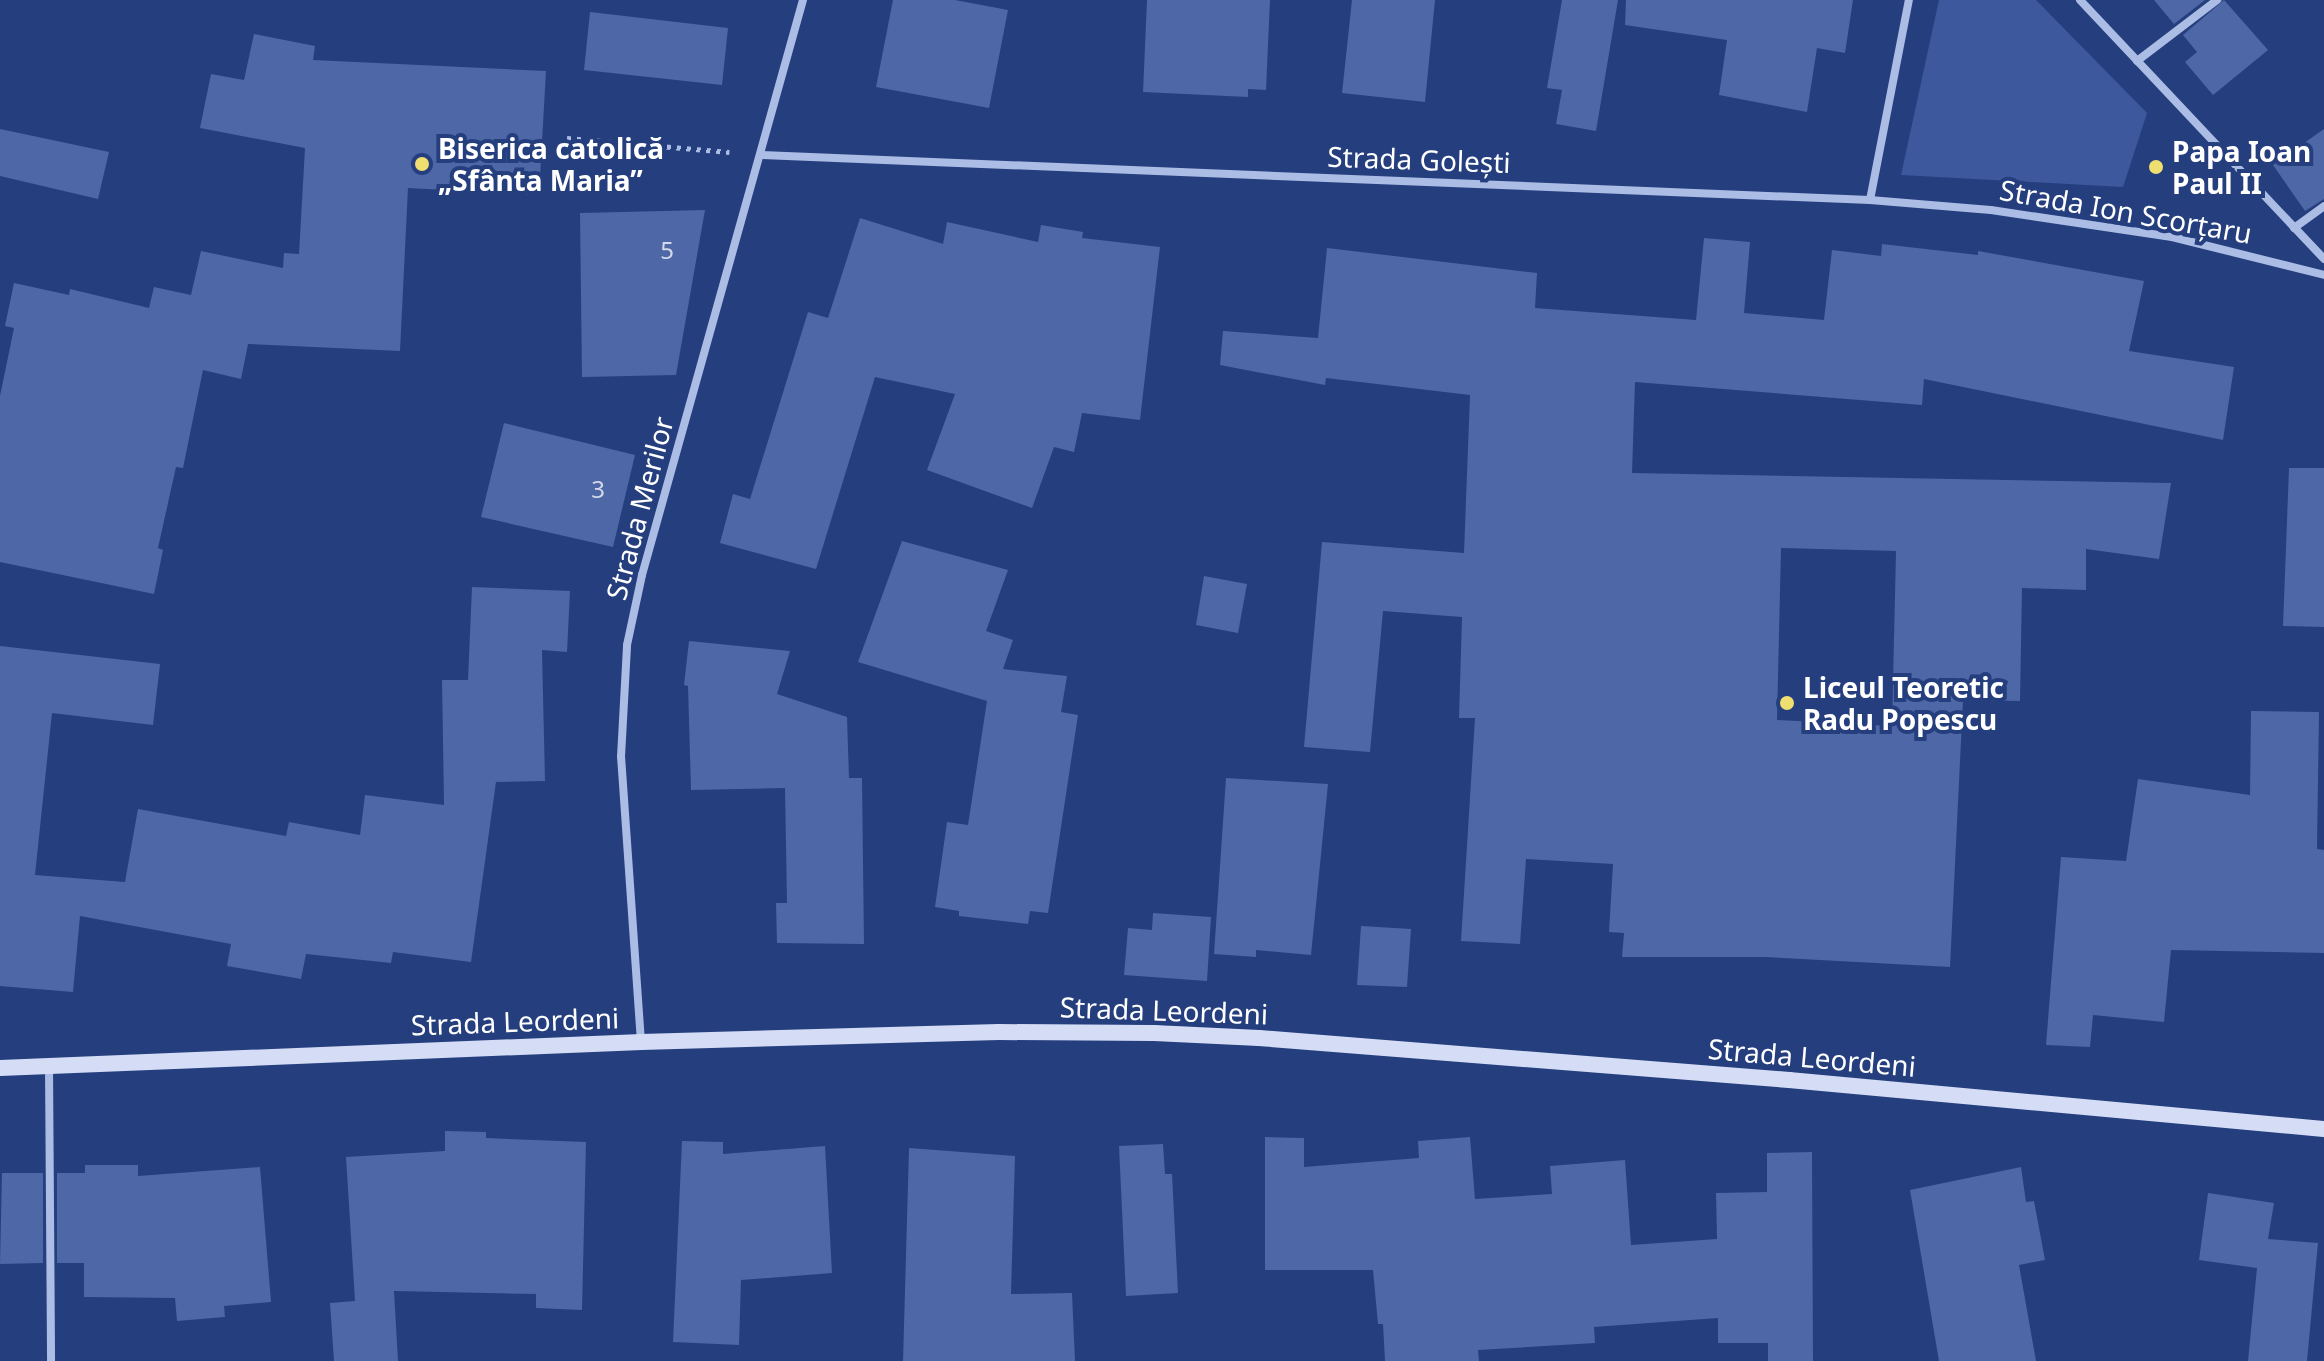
<!DOCTYPE html>
<html>
<head>
<meta charset="utf-8">
<style>
	body { margin:0 }
	#map { position:relative; width:2324px; height:1361px; overflow:hidden; background:#253e7e; font-family:"Noto Sans",sans-serif }
	div>[style] { position:absolute }
	[style*='--x'] { left:calc(var(--x)*1px); top:calc(var(--y)*1px); width:calc(var(--w)*1px); rotate:calc(var(--a)*1deg) }
	.green>* { inset:0; background:#3d589d }
	.building>* { inset:0; background:#4e67a6 }
	.path>* { height:5px; margin-top:-2.5px; transform-origin:0; background:repeating-linear-gradient(90deg,#abbce5 0 4px,transparent 0 10px) }
	.street>* { height:8px; margin:-4px; padding:0 4px; transform-origin:4px; border-radius:4px; background:#abbce5 }
	.secondary>* { height:16px; margin:-8px; padding:0 8px; transform-origin:8px; border-radius:8px; background:#d4ddf5 }
	.dots>* { width:22px; height:22px; translate:-50% -50%; box-sizing:border-box; border:4px solid #253e7e; border-radius:50% }
	span { translate:-50% -50%; white-space:nowrap; text-align:center; line-height:1.15; -webkit-text-stroke:8px #253e7e; paint-order:stroke }
	.number-label { font-size:24px; color:#d3d9e9 }
	.number-label span { -webkit-text-stroke-width:0 }
	.poi-label { font-size:28px; color:#fff; font-weight:700 }
	.left { translate:0 -50%; text-align:left }
	.street-label { font-size:28px; color:#fff }
</style>
</head>
<body>
<div id="map">
	<div class="green">
		<div style="clip-path:polygon(1939px 0,2036px 0,2147px 113px,2123px 187px,1901px 175px)"></div>
	</div>
	<div class="building">
		<div style="clip-path:polygon(893px 0,955px 0,1008px 10px,989px 108px,876px 87px)"></div>
		<div style="clip-path:polygon(1147px 0,1270px 0,1266px 90px,1248px 89px,1248px 97px,1143px 92px)"></div>
		<div style="clip-path:polygon(1352px 0,1435px 0,1425px 102px,1342px 93px)"></div>
		<div style="clip-path:polygon(1562px 0,1618px 0,1596px 131px,1556px 124px,1562px 90px,1547px 88px)"></div>
		<div style="clip-path:polygon(1626px 0,1853px 0,1845px 53px,1817px 48px,1807px 112px,1719px 95px,1727px 40px,1625px 25px)"></div>
		<div style="clip-path:polygon(2154px 0,2205px 0,2174px 24px)"></div>
		<div style="clip-path:polygon(2224px 0,2268px 50px,2213px 95px,2185px 62px,2197px 52px,2183px 35px)"></div>
		<div style="clip-path:polygon(590px 12px,728px 28px,722px 85px,584px 70px)"></div>
		<div style="clip-path:polygon(254px 34px,315px 46px,313px 60px,546px 71px,539px 195px,408px 188px,400px 351px,248px 344px,241px 379px,203px 370px,183px 468px,176px 467px,158px 548px,163px 550px,154px 594px,0 562px,0 396px,14px 328px,5px 326px,14px 283px,69px 295px,70px 289px,149px 308px,154px 287px,191px 295px,201px 251px,283px 268px,284px 253px,299px 254px,305px 148px,200px 128px,211px 74px,244px 80px)"></div>
		<div style="clip-path:polygon(0 129px,109px 152px,98px 199px,0 176px)"></div>
		<div style="clip-path:polygon(2324px 129px,2324px 199px,2305px 211px,2273px 165px)"></div>
		<div style="clip-path:polygon(705px 210px,676px 375px,582px 377px,580px 213px)"></div>
		<div style="clip-path:polygon(860px 218px,943px 244px,947px 222px,1038px 242px,1041px 225px,1083px 232px,1082px 238px,1160px 247px,1140px 420px,1082px 413px,1074px 452px,1054px 447px,1032px 508px,927px 470px,955px 394px,875px 377px,816px 569px,720px 543px,733px 494px,750px 499px,808px 312px,828px 318px)"></div>
		<div style="clip-path:polygon(evenodd,1704px 238px,1750px 242px,1744px 313px,1824px 320px,1832px 250px,1881px 256px,1882px 244px,1978px 255px,1978px 251px,2144px 281px,2129px 351px,2234px 367px,2223px 440px,1924px 379px,1922px 405px,1635px 382px,1632px 473px,2171px 483px,2159px 559px,2086px 549px,2086px 590px,2022px 588px,2020px 701px,1963px 700px,1950px 967px,1766px 957px,1622px 957px,1624px 933px,1609px 932px,1613px 864px,1526px 859px,1520px 944px,1461px 941px,1475px 718px,1459px 718px,1462px 617px,1383px 611px,1370px 752px,1304px 747px,1322px 542px,1464px 553px,1470px 395px,1326px 378px,1325px 385px,1220px 365px,1223px 331px,1318px 338px,1327px 248px,1537px 273px,1535px 308px,1696px 320px,1704px 238px,1781px 548px,1896px 551px,1892px 726px,1777px 720px,1781px 548px)"></div>
		<div style="clip-path:polygon(504px 423px,635px 455px,613px 547px,481px 517px)"></div>
		<div style="clip-path:polygon(2289px 468px,2324px 468px,2324px 627px,2283px 626px)"></div>
		<div style="clip-path:polygon(902px 541px,1008px 570px,986px 631px,1013px 640px,1003px 669px,1067px 676px,1061px 712px,1078px 715px,1048px 913px,1030px 911px,1028px 924px,959px 916px,959px 911px,935px 907px,947px 822px,968px 825px,987px 701px,858px 662px)"></div>
		<div style="clip-path:polygon(1204px 576px,1247px 584px,1238px 633px,1196px 625px)"></div>
		<div style="clip-path:polygon(472px 587px,570px 591px,567px 652px,542px 650px,545px 781px,496px 782px,471px 962px,393px 952px,391px 963px,306px 954px,301px 979px,227px 966px,231px 944px,80px 916px,73px 992px,0 986px,0 646px,160px 664px,153px 725px,52px 713px,35px 875px,125px 882px,138px 809px,286px 836px,289px 822px,360px 835px,365px 795px,444px 805px,442px 680px,468px 680px)"></div>
		<div style="clip-path:polygon(689px 641px,790px 651px,777px 694px,847px 717px,849px 778px,862px 778px,864px 944px,777px 943px,776px 903px,787px 903px,785px 788px,691px 790px,688px 686px,684px 685px)"></div>
		<div style="clip-path:polygon(2251px 711px,2319px 712px,2317px 849px,2324px 850px,2324px 953px,2171px 950px,2164px 1022px,2093px 1015px,2090px 1047px,2046px 1045px,2061px 857px,2126px 861px,2138px 779px,2250px 795px)"></div>
		<div style="clip-path:polygon(1226px 778px,1328px 784px,1311px 955px,1256px 950px,1256px 957px,1214px 954px)"></div>
		<div style="clip-path:polygon(1153px 913px,1211px 917px,1207px 981px,1124px 975px,1128px 928px,1152px 930px)"></div>
		<div style="clip-path:polygon(1361px 926px,1411px 929px,1407px 987px,1357px 985px)"></div>
		<div style="clip-path:polygon(445px 1131px,486px 1132px,486px 1138px,586px 1142px,582px 1310px,536px 1308px,536px 1294px,394px 1291px,398px 1361px,334px 1361px,330px 1303px,355px 1301px,346px 1157px,445px 1151px)"></div>
		<div style="clip-path:polygon(1265px 1137px,1304px 1138px,1304px 1167px,1419px 1158px,1418px 1141px,1470px 1137px,1475px 1199px,1552px 1194px,1550px 1166px,1625px 1160px,1631px 1245px,1717px 1239px,1716px 1193px,1767px 1192px,1767px 1153px,1812px 1152px,1813px 1361px,1768px 1361px,1768px 1343px,1718px 1343px,1718px 1318px,1594px 1327px,1595px 1343px,1478px 1350px,1479px 1361px,1385px 1361px,1383px 1324px,1378px 1324px,1373px 1270px,1265px 1270px)"></div>
		<div style="clip-path:polygon(682px 1141px,723px 1142px,723px 1154px,825px 1146px,832px 1273px,741px 1280px,739px 1345px,673px 1342px)"></div>
		<div style="clip-path:polygon(1163px 1144px,1165px 1174px,1172px 1174px,1178px 1293px,1126px 1296px,1119px 1146px)"></div>
		<div style="clip-path:polygon(909px 1148px,1015px 1156px,1011px 1294px,1072px 1293px,1075px 1361px,903px 1361px)"></div>
		<div style="clip-path:polygon(85px 1165px,138px 1165px,138px 1176px,260px 1167px,271px 1302px,224px 1306px,225px 1317px,177px 1321px,175px 1298px,84px 1297px,84px 1263px,57px 1263px,57px 1173px,85px 1173px)"></div>
		<div style="clip-path:polygon(2021px 1167px,2026px 1202px,2034px 1201px,2045px 1260px,2019px 1265px,2036px 1361px,1939px 1361px,1910px 1190px)"></div>
		<div style="clip-path:polygon(2px 1173px,43px 1173px,43px 1263px,0 1264px)"></div>
		<div style="clip-path:polygon(2208px 1193px,2274px 1203px,2268px 1239px,2318px 1243px,2307px 1361px,2248px 1361px,2257px 1268px,2199px 1260px)"></div>
	</div>
	<div class="path">
		<div style="--x:567;--y:138;--w:163;--a:4.9"></div>
	</div>
	<div class="street">
		<div style="--x:2080;--y:0;--w:356;--a:46.7"></div>
		<div style="--x:2137;--y:61;--w:101;--a:-37.3"></div>
		<div style="--x:762;--y:155;--w:1109;--a:2.33"></div>
		<div style="--x:1870;--y:200;--w:121;--a:4.7"></div>
		<div style="--x:1991;--y:210;--w:183;--a:8.5"></div>
		<div style="--x:2172;--y:237;--w:157;--a:14"></div>
		<div style="--x:1870;--y:200;--w:204;--a:-79"></div>
		<div style="--x:2294;--y:228;--w:37;--a:-36"></div>
		<div style="--x:641;--y:1042;--w:286;--a:-94"></div>
		<div style="--x:621;--y:757;--w:112;--a:-86.9"></div>
		<div style="--x:627;--y:645;--w:72;--a:-77.9"></div>
		<div style="--x:642;--y:575;--w:597;--a:-74.36"></div>
		<div style="--x:49;--y:1066;--w:295;--a:89.6"></div>
	</div>
	<div class="secondary">
		<div style="--x:0;--y:1068;--w:642;--a:-2.32"></div>
		<div style="--x:641;--y:1042;--w:358;--a:-1.6"></div>
		<div style="--x:999;--y:1032;--w:155;--a:0.4"></div>
		<div style="--x:1154;--y:1033;--w:105;--a:2.7"></div>
		<div style="--x:1259;--y:1038;--w:532;--a:4.53"></div>
		<div style="--x:1789;--y:1080;--w:537;--a:5.23"></div>
	</div>
	<div class="dots">
		<div style="left:422px;top:164px;background:#eedf70"></div>
		<div style="left:2156px;top:167px;background:#eedf70"></div>
		<div style="left:1787px;top:703px;background:#eedf70"></div>
	</div>
	<div class="number-label">
		<span style="left:667px;top:250px">5</span>
		<span style="left:598px;top:489px">3</span>
	</div>
	<div class="poi-label">
		<span class="left" style="left:438px;top:164px">Biserica catolică<br>„Sfânta Maria”</span>
		<span class="left" style="left:2172px;top:167px">Papa Ioan<br>Paul II</span>
		<span class="left" style="left:1803px;top:703px">Liceul Teoretic<br>Radu Popescu</span>
	</div>
	<div class="street-label">
		<span style="left:1419px;top:159px;rotate:2deg">Strada Golești</span>
		<span style="left:2126px;top:211px;rotate:10deg">Strada Ion Scorțaru</span>
		<span style="left:639px;top:508px;rotate:-75deg">Strada Merilor</span>
		<span style="left:1164px;top:1010px;rotate:2deg">Strada Leordeni</span>
		<span style="left:515px;top:1021px;rotate:-2deg">Strada Leordeni</span>
		<span style="left:1812px;top:1057px;rotate:5deg">Strada Leordeni</span>
	</div>
</div>
</body>
</html>
